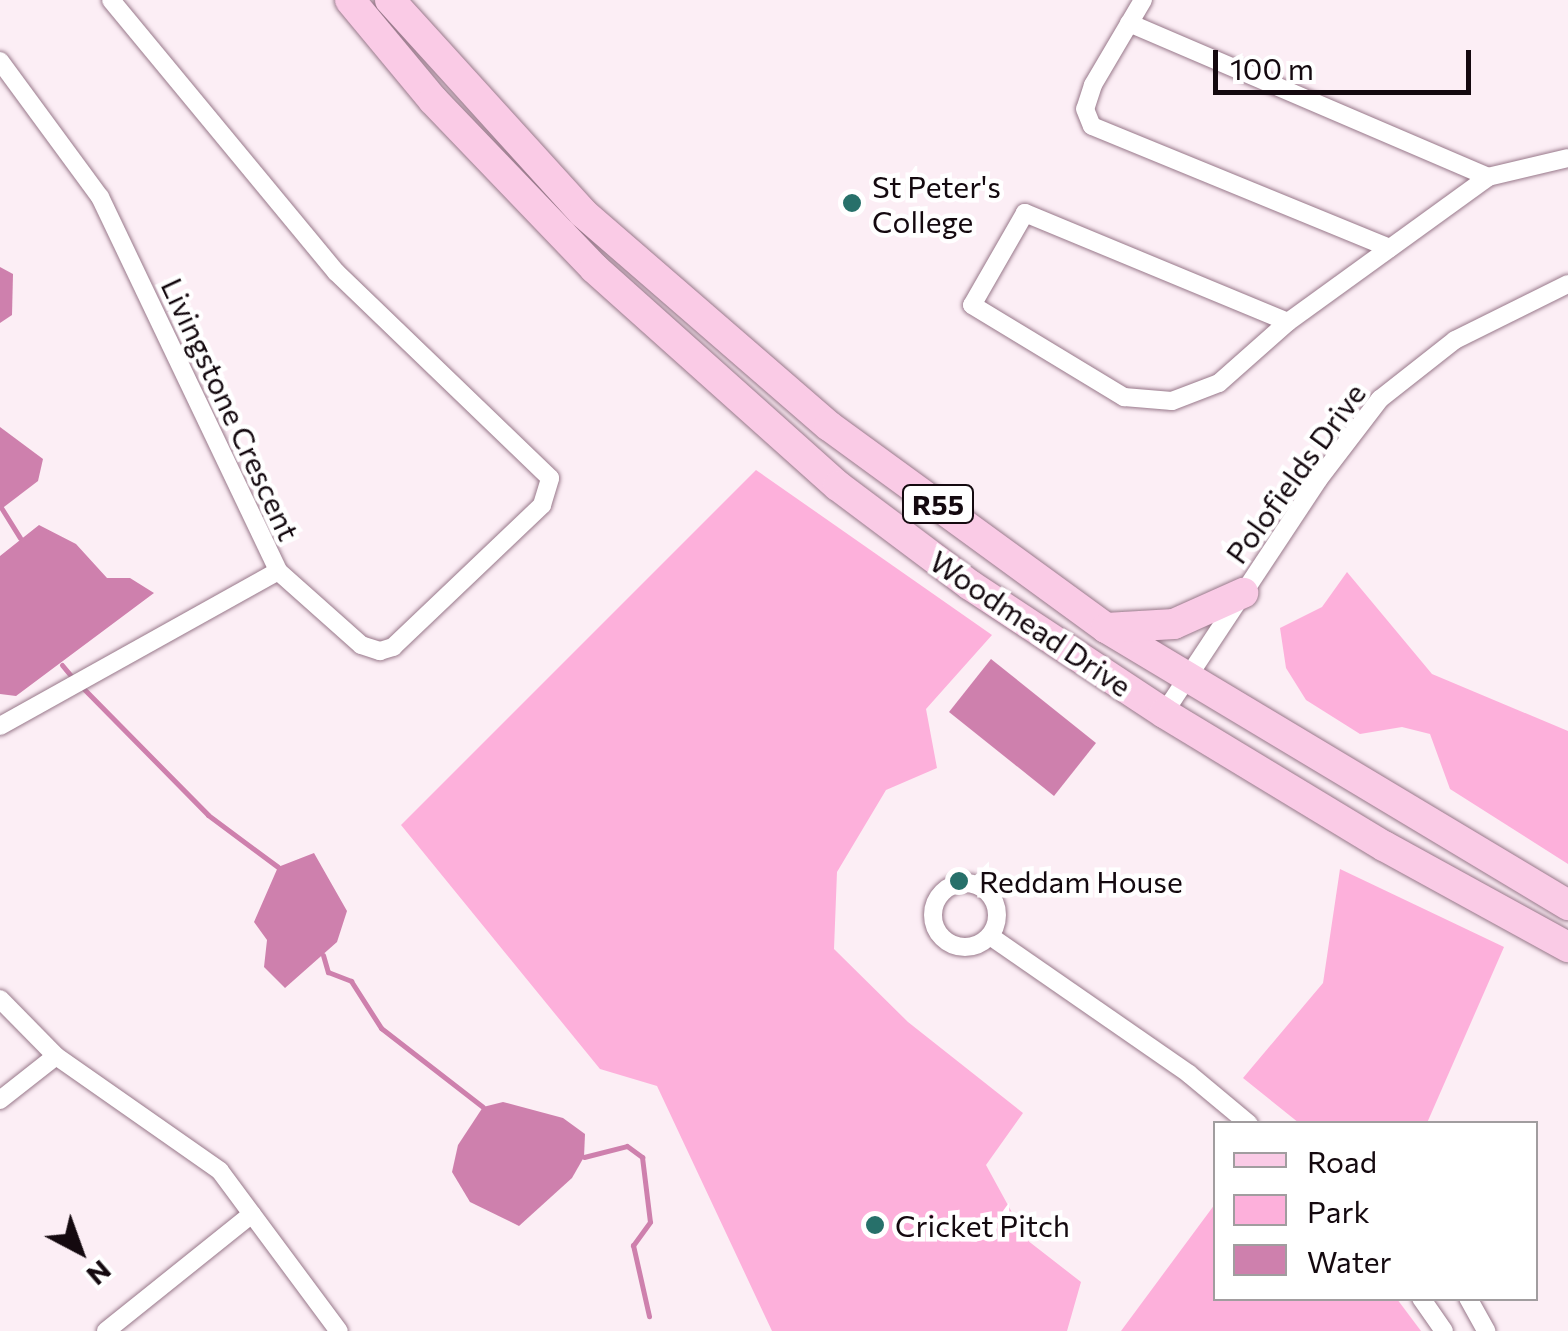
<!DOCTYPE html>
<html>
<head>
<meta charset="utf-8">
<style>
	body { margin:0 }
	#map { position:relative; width:1568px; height:1331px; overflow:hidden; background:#fceef5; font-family:Commissioner,sans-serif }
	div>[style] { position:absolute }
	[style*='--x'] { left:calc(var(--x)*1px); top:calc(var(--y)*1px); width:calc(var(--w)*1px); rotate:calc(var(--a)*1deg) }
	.green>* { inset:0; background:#fdb0db }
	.water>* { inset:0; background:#ce80ad }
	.stream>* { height:5px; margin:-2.5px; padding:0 2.5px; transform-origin:2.5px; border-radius:2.5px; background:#ce80ad }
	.roads { filter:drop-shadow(0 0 2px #98788a) drop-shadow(0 0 2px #98788a) }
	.minor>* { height:18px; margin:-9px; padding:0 9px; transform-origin:9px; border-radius:9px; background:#fff }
	.minor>.ring { margin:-9px; padding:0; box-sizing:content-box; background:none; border:18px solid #fff; border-radius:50% }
	.primary>* { height:30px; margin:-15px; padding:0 15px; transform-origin:15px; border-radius:15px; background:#facbe6 }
	.dots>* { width:28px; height:28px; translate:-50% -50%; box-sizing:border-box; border:5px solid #fff; border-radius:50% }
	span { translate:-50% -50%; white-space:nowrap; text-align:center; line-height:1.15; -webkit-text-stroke:9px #fff; paint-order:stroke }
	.shield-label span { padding:2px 8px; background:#fff; border:2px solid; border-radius:8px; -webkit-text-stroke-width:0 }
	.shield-label { font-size:28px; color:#14090f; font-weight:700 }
	.poi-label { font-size:30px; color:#14090f }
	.left { translate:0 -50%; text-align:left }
	.street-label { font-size:30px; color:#14090f }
	.legend { position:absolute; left:1213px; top:1121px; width:325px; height:180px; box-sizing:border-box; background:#fff; border:2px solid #a19d9f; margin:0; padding:12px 18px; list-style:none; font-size:30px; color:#14090f }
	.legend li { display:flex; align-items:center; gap:20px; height:50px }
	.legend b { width:50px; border:2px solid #a19d9f }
	.north { position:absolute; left:30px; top:1201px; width:100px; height:100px; -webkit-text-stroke:8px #fff; paint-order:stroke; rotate:139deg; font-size:28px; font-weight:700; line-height:40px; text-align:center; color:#14090f }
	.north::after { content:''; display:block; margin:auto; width:35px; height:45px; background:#14090f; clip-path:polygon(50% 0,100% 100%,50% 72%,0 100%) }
	.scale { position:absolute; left:1213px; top:50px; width:258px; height:45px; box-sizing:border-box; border:5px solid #14090f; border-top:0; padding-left:12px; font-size:30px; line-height:35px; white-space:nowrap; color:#14090f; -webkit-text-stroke:8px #fff; paint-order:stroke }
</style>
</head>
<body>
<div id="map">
	<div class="green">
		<div style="clip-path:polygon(756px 470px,992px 635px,926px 709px,937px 768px,886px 790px,837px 872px,834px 949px,908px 1022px,1023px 1113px,986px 1165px,1027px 1240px,1081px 1282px,1067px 1331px,772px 1331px,657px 1086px,600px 1069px,401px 825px)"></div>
		<div style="clip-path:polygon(1347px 572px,1432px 674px,1568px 731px,1568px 864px,1450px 789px,1430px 734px,1402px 727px,1360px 734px,1306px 700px,1286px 668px,1280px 628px,1322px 607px)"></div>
		<div style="clip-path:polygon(1340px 869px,1504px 947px,1427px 1123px,1299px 1123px,1243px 1078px,1323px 983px)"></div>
		<div style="clip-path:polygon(1215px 1204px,1216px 1298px,1397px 1299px,1421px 1331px,1121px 1331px)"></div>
	</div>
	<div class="water">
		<div style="clip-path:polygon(0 267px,13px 274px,12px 315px,0 323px)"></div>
		<div style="clip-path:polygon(0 427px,43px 459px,38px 481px,0 510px)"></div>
		<div style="clip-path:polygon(39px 525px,76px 544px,107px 578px,130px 578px,154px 593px,16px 696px,0 694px,0 556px)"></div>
		<div style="clip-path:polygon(991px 659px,1096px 743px,1054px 796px,949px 712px)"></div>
		<div style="clip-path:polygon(314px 853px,347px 911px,337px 942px,285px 988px,264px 967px,267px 940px,254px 922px,278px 867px)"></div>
		<div style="clip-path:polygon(503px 1102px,563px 1118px,585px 1134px,584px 1157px,572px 1178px,519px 1226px,470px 1202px,452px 1172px,458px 1145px,483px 1107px)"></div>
	</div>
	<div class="stream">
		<div style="--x:2;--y:509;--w:34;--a:58"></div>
		<div style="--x:62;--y:665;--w:17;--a:50"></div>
		<div style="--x:81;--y:686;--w:181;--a:45.4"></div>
		<div style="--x:208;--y:815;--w:87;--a:36.6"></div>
		<div style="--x:323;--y:955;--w:18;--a:74"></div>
		<div style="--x:328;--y:972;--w:25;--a:21"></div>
		<div style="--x:351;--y:981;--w:56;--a:57.4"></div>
		<div style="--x:381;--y:1028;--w:129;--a:37.8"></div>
		<div style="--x:584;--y:1157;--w:44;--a:-14.3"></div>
		<div style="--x:627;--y:1146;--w:19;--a:36"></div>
		<div style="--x:642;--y:1157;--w:65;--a:83"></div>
		<div style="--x:650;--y:1222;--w:29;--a:126"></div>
		<div style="--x:633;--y:1245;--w:73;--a:77.3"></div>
	</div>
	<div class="roads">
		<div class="minor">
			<div style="--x:1143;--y:0;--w:99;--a:120.5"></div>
			<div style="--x:1093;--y:85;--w:25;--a:108"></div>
			<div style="--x:1085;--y:109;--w:18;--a:68"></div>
			<div style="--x:1092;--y:126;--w:322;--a:22.3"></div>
			<div style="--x:1129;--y:23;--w:391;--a:23.2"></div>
			<div style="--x:1488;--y:177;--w:82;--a:-13.4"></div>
			<div style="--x:0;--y:61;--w:169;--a:53.7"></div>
			<div style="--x:100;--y:197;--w:414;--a:64.5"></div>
			<div style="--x:278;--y:571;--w:111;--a:41.7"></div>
			<div style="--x:361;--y:645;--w:20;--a:18"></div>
			<div style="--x:380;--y:651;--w:14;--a:-17"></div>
			<div style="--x:393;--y:647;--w:206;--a:-43.6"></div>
			<div style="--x:542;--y:505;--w:28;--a:-73"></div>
			<div style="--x:550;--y:478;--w:297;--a:-136.1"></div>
			<div style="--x:336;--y:272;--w:353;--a:-129.6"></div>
			<div style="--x:1288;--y:322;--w:285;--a:-157.5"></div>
			<div style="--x:1025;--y:213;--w:106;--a:119.9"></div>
			<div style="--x:972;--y:305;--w:178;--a:31.2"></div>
			<div style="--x:1124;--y:397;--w:48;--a:4.8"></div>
			<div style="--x:1172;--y:401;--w:50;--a:-21"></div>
			<div style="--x:1219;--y:383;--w:92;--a:-41.5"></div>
			<div style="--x:1288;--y:322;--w:247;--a:-35.9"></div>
			<div style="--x:1164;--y:713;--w:279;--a:-56.5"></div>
			<div style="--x:1318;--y:480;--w:102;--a:-52.6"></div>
			<div style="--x:1380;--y:399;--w:95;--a:-38.2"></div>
			<div style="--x:1455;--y:340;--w:126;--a:-26.4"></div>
			<div style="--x:0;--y:726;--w:318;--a:-29.1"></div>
			<div class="ring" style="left:933px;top:883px;width:46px;height:46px"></div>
			<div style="--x:990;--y:936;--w:242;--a:34.7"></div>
			<div style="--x:1189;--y:1074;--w:78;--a:39.8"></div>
			<div style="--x:0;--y:999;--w:80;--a:45.5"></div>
			<div style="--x:56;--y:1056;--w:200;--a:35"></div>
			<div style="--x:220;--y:1171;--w:199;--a:53.4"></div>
			<div style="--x:0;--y:1100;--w:71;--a:-38.2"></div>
			<div style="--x:1421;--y:1298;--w:40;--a:55.1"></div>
			<div style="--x:1468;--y:1298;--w:38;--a:61"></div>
			<div style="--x:106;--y:1331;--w:187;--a:-38.7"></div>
		</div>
		<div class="primary">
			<div style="--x:350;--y:0;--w:130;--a:50.3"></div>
			<div style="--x:433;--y:100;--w:233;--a:46.2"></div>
			<div style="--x:594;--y:268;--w:327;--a:41.8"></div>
			<div style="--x:838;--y:486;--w:165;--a:36.9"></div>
			<div style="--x:970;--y:585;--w:232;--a:33.4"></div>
			<div style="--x:1164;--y:713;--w:257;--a:31.2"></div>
			<div style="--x:1384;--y:846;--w:210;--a:28.8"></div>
			<div style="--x:390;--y:0;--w:287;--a:47.8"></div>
			<div style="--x:583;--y:213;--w:325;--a:40.9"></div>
			<div style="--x:829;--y:426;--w:343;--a:36.1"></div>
			<div style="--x:1106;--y:628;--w:539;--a:30.95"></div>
			<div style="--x:1106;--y:628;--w:68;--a:-3.4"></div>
			<div style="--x:1174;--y:624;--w:76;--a:-24.2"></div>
		</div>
	</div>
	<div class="dots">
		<div style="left:852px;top:203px;background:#27706a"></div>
		<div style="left:959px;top:881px;background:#27706a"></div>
		<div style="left:875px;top:1225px;background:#27706a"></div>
	</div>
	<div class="shield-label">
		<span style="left:938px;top:504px">R55</span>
	</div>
	<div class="poi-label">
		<span class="left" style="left:872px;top:203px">St Peter's<br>College</span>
		<span class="left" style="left:979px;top:881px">Reddam House</span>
		<span class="left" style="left:895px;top:1225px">Cricket Pitch</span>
	</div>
	<div class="street-label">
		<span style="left:231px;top:409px;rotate:65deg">Livingstone Crescent</span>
		<span style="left:1295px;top:473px;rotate:-54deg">Polofields Drive</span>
		<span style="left:1031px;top:623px;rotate:34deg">Woodmead Drive</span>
	</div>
	<ul class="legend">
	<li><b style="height:12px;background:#facbe6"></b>Road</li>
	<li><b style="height:28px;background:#fdb0db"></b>Park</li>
	<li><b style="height:28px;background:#ce80ad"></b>Water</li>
	</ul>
	<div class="north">N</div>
	<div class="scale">100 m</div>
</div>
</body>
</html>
